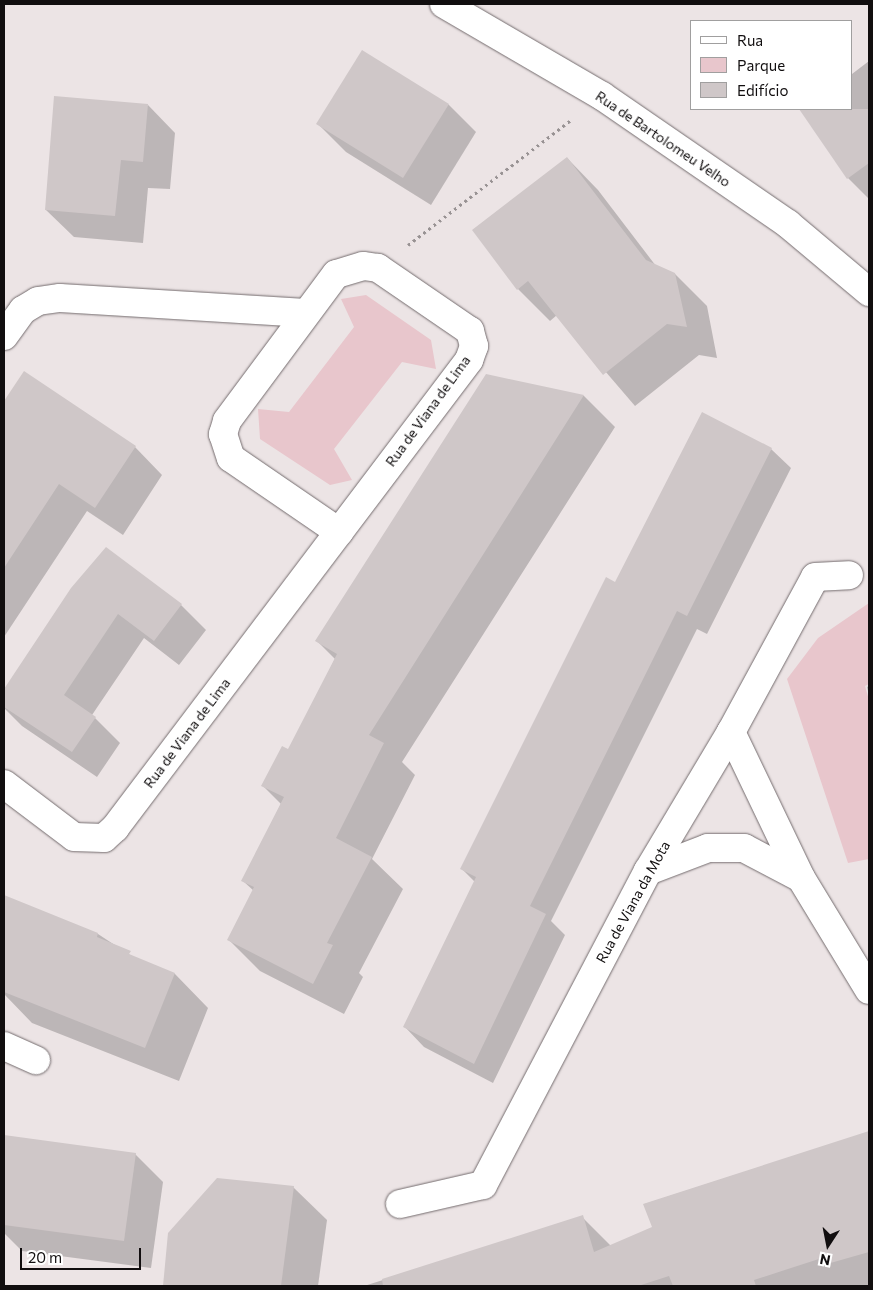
<!DOCTYPE html>
<html>
<head>
<meta charset="utf-8">
<style>
	body { margin:0 }
	#map { position:relative; width:873px; height:1290px; overflow:hidden; background:#ece4e5; font-family:Commissioner,sans-serif }
	div>[style] { position:absolute }
	[style*='--x'] { left:calc(var(--x)*1px); top:calc(var(--y)*1px); width:calc(var(--w)*1px); rotate:calc(var(--a)*1deg) }
	.green>* { inset:0; background:#e8c6cc }
	.shadow>* { inset:0; background:#0003 }
	.building>* { inset:0; background:#cfc7c8 }
	.path>* { height:3px; margin-top:-1.5px; transform-origin:0; background:repeating-linear-gradient(90deg,#989293 0 2.5px,transparent 0 6.5px) }
	.roads { filter:drop-shadow(0 0 1px #746c6e) drop-shadow(0 0 1px #746c6e) }
	.minor>* { height:28px; margin:-14px; padding:0 14px; transform-origin:14px; border-radius:14px; background:#fff }
	.tertiary>* { height:28px; margin:-14px; padding:0 14px; transform-origin:14px; border-radius:14px; background:#fff }
	span { translate:-50% -50%; white-space:nowrap; text-align:center; line-height:1.15; -webkit-text-stroke:4px #fff; paint-order:stroke }
	.street-label { font-size:14px; color:#110e0f }
	.frame { position:absolute; inset:0; border:5px solid #110e0f; pointer-events:none }
	.legend { position:absolute; left:690px; top:20px; width:162px; height:90px; box-sizing:border-box; background:#fff; border:1px solid #a09f9f; margin:0; padding:6px 9px; list-style:none; font-size:15px; color:#110e0f }
	.legend li { display:flex; align-items:center; gap:10px; height:25px }
	.legend b { width:25px; border:1px solid #a09f9f }
	.north { position:absolute; left:803px; top:1220px; width:50px; height:50px; -webkit-text-stroke:4px #fff; paint-order:stroke; rotate:191deg; font-size:14px; font-weight:700; line-height:20px; text-align:center; color:#110e0f }
	.north::after { content:''; display:block; margin:auto; width:18px; height:22px; background:#110e0f; clip-path:polygon(50% 0,100% 100%,50% 72%,0 100%) }
	.scale { position:absolute; left:20px; top:1248px; width:121px; height:22px; box-sizing:border-box; border:2px solid #110e0f; border-top:0; padding-left:6px; font-size:15px; line-height:18px; white-space:nowrap; color:#110e0f; -webkit-text-stroke:4px #fff; paint-order:stroke }
</style>
</head>
<body>
<div id="map">
	<div class="green">
		<div style="clip-path:polygon(366px 295px,431px 340px,436px 369px,402px 362px,334px 449px,352px 480px,330px 485px,260px 439px,258px 409px,289px 412px,354px 327px,341px 299px)"></div>
		<div style="clip-path:polygon(869px 603px,869px 684px,865px 686px,869px 700px,869px 859px,848px 863px,787px 679px,818px 638px)"></div>
	</div>
	<div class="shadow">
		<div style="clip-path:polygon(363px 52px,449px 105px,476px 132px,431px 205px,346px 152px,318px 124px)"></div>
		<div style="clip-path:polygon(869px 61px,869px 199px,848px 178px,802px 111px,852px 109px,852px 74px)"></div>
		<div style="clip-path:polygon(148px 105px,175px 133px,170px 189px,148px 188px,143px 243px,74px 237px,46px 210px)"></div>
		<div style="clip-path:polygon(567px 158px,598px 190px,656px 266px,675px 274px,707px 306px,717px 358px,699px 355px,635px 406px,557px 315px,550px 321px,518px 289px,473px 230px)"></div>
		<div style="clip-path:polygon(24px 373px,135px 447px,162px 475px,123px 535px,87px 511px,4px 637px,4px 403px)"></div>
		<div style="clip-path:polygon(486px 376px,584px 396px,615px 427px,402px 762px,415px 775px,372px 859px,403px 889px,359px 973px,363px 977px,344px 1014px,260px 971px,229px 940px,254px 891px,243px 881px,281px 804px,263px 786px,289px 751px,335px 659px,317px 641px)"></div>
		<div style="clip-path:polygon(771px 449px,791px 468px,707px 634px,697px 629px,551px 921px,565px 935px,493px 1083px,424px 1047px,405px 1027px,475px 882px,462px 869px)"></div>
		<div style="clip-path:polygon(72px 589px,181px 605px,206px 630px,179px 665px,144px 638px,92px 715px,120px 743px,97px 777px,22px 726px,4px 708px,4px 691px)"></div>
		<div style="clip-path:polygon(869px 686px,869px 695px,867px 687px)"></div>
		<div style="clip-path:polygon(4px 897px,98px 934px,136px 959px,175px 974px,208px 1008px,179px 1081px,32px 1023px,4px 994px)"></div>
		<div style="clip-path:polygon(869px 1132px,869px 1286px,364px 1286px,582px 1217px,611px 1246px,654px 1228px,645px 1204px)"></div>
		<div style="clip-path:polygon(5px 1136px,135px 1154px,163px 1182px,151px 1268px,22px 1251px,4px 1233px)"></div>
		<div style="clip-path:polygon(293px 1187px,327px 1220px,318px 1286px,164px 1286px,169px 1233px)"></div>
	</div>
	<div class="building">
		<div style="clip-path:polygon(362px 50px,449px 104px,403px 178px,316px 124px)"></div>
		<div style="clip-path:polygon(54px 96px,148px 104px,143px 162px,121px 160px,115px 216px,45px 210px)"></div>
		<div style="clip-path:polygon(799px 109px,869px 109px,869px 163px,847px 179px)"></div>
		<div style="clip-path:polygon(567px 157px,646px 260px,675px 273px,687px 327px,667px 324px,603px 375px,528px 281px,517px 290px,472px 230px)"></div>
		<div style="clip-path:polygon(24px 371px,136px 446px,95px 508px,59px 484px,4px 568px,4px 401px)"></div>
		<div style="clip-path:polygon(486px 374px,584px 395px,369px 735px,384px 743px,336px 838px,372px 857px,327px 943px,333px 945px,313px 984px,227px 940px,254px 887px,241px 881px,284px 797px,261px 786px,282px 746px,288px 749px,337px 654px,315px 641px)"></div>
		<div style="clip-path:polygon(702px 412px,772px 448px,687px 616px,677px 611px,530px 906px,546px 914px,474px 1064px,403px 1027px,476px 877px,460px 869px,606px 577px,615px 582px)"></div>
		<div style="clip-path:polygon(106px 547px,182px 604px,154px 641px,118px 614px,64px 695px,96px 717px,72px 752px,4px 707px,4px 689px,71px 588px)"></div>
		<div style="clip-path:polygon(4px 895px,98px 933px,97px 937px,131px 951px,129px 954px,175px 973px,145px 1048px,4px 992px)"></div>
		<div style="clip-path:polygon(869px 1131px,869px 1252px,827px 1264px,825px 1257px,754px 1280px,756px 1286px,673px 1286px,669px 1276px,638px 1286px,383px 1286px,382px 1279px,583px 1215px,594px 1252px,652px 1227px,643px 1204px)"></div>
		<div style="clip-path:polygon(4px 1135px,136px 1153px,124px 1241px,4px 1225px)"></div>
		<div style="clip-path:polygon(217px 1178px,294px 1186px,281px 1286px,163px 1286px,168px 1233px)"></div>
	</div>
	<div class="path">
		<div style="--x:408;--y:245;--w:207;--a:-37.5"></div>
	</div>
	<div class="roads">
		<div class="minor">
			<div style="--x:4;--y:336;--w:32;--a:-54"></div>
			<div style="--x:23;--y:310;--w:17;--a:-31"></div>
			<div style="--x:38;--y:301;--w:22;--a:-8"></div>
			<div style="--x:60;--y:298;--w:246;--a:3.5"></div>
			<div style="--x:731;--y:732;--w:162;--a:64.4"></div>
			<div style="--x:801;--y:878;--w:131;--a:58.7"></div>
			<div style="--x:4;--y:784;--w:88;--a:37.1"></div>
			<div style="--x:74;--y:837;--w:30;--a:2"></div>
			<div style="--x:104;--y:838;--w:15;--a:-42"></div>
			<div style="--x:115;--y:828;--w:371;--a:-52.9"></div>
			<div style="--x:339;--y:532;--w:216;--a:-52.9"></div>
			<div style="--x:469;--y:360;--w:15;--a:-70"></div>
			<div style="--x:474;--y:346;--w:16;--a:-105"></div>
			<div style="--x:470;--y:331;--w:112;--a:-145.6"></div>
			<div style="--x:378;--y:268;--w:15;--a:-172"></div>
			<div style="--x:363;--y:266;--w:28;--a:163"></div>
			<div style="--x:336;--y:274;--w:183;--a:126.6"></div>
			<div style="--x:227;--y:421;--w:14;--a:107"></div>
			<div style="--x:223;--y:434;--w:25;--a:72"></div>
			<div style="--x:231;--y:458;--w:131;--a:34.4"></div>
			<div style="--x:648;--y:871;--w:64;--a:-21"></div>
			<div style="--x:708;--y:848;--w:36;--a:0"></div>
			<div style="--x:744;--y:848;--w:64;--a:27.8"></div>
			<div style="--x:4;--y:1046;--w:35;--a:24"></div>
			<div style="--x:400;--y:1204;--w:85;--a:-12.9"></div>
			<div style="--x:483;--y:1185;--w:355;--a:-62.3"></div>
			<div style="--x:648;--y:871;--w:162;--a:-59.2"></div>
			<div style="--x:731;--y:732;--w:176;--a:-61.5"></div>
			<div style="--x:815;--y:577;--w:34;--a:-3"></div>
		</div>
		<div class="tertiary">
			<div style="--x:444;--y:4;--w:183;--a:30.2"></div>
			<div style="--x:602;--y:96;--w:226;--a:34.5"></div>
			<div style="--x:788;--y:224;--w:106;--a:40"></div>
		</div>
	</div>
	<div class="street-label">
		<span style="left:663px;top:139px;rotate:34deg">Rua de Bartolomeu Velho</span>
		<span style="left:428px;top:411px;rotate:-54deg">Rua de Viana de Lima</span>
		<span style="left:187px;top:733px;rotate:-53deg">Rua de Viana de Lima</span>
		<span style="left:633px;top:902px;rotate:-61deg">Rua de Viana da Mota</span>
	</div>
	<div class="frame"></div>
	<ul class="legend">
	<li><b style="height:6px;background:#fff"></b>Rua</li>
	<li><b style="height:14px;background:#e8c6cc"></b>Parque</li>
	<li><b style="height:14px;background:#cfc7c8"></b>Edifício</li>
	</ul>
	<div class="north">N</div>
	<div class="scale">20 m</div>
</div>
</body>
</html>
